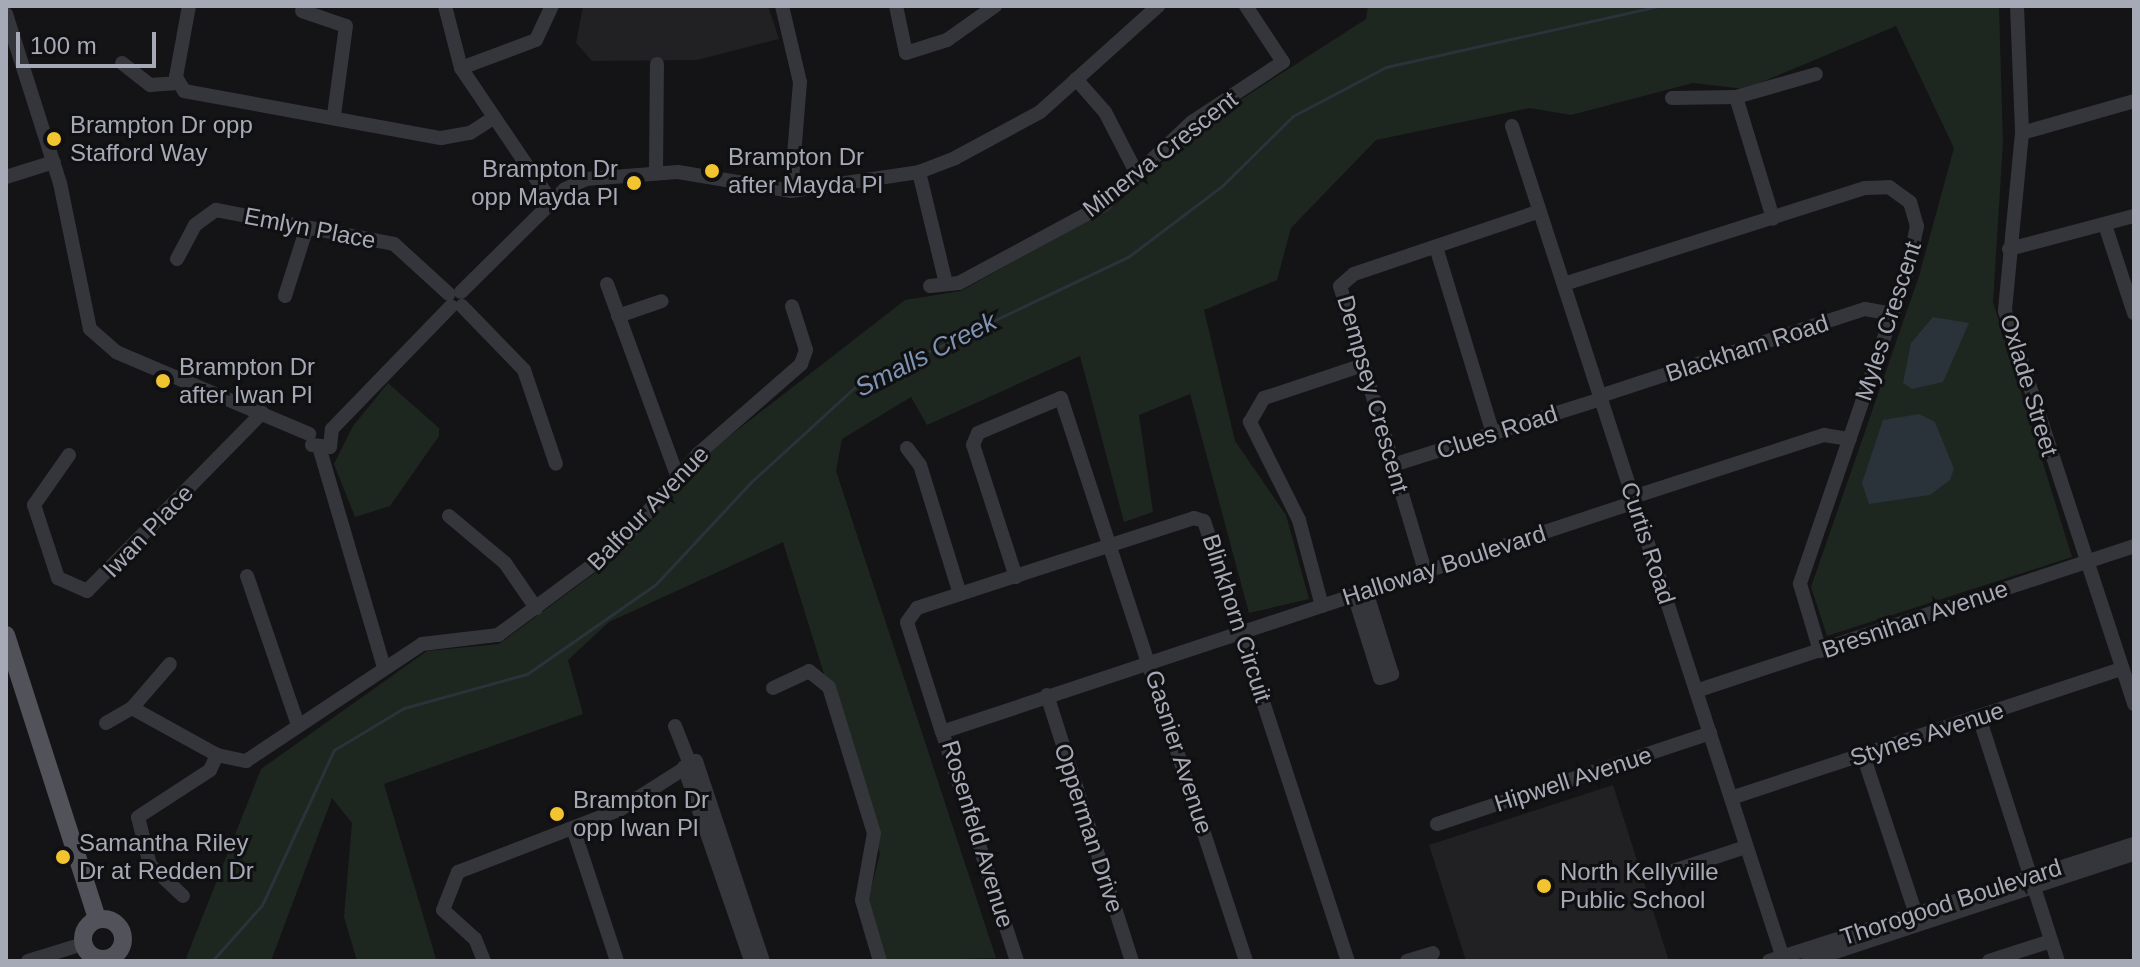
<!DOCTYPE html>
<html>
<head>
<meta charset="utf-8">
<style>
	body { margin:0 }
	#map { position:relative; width:2140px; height:967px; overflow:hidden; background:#141416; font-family:Arial,sans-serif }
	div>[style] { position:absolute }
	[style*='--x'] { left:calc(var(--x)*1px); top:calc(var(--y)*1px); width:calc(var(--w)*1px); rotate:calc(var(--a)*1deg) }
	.built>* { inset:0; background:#212023 }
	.green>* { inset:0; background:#1e2620 }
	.water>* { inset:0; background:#2a323a }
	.stream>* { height:3px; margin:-1.5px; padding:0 1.5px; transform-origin:1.5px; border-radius:1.5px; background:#2a323a }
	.minor>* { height:14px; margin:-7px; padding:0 7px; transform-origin:7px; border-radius:7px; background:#35363b }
	.major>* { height:18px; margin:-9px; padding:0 9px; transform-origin:9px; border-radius:9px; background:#51525a }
	.major>.ring { margin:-9px; padding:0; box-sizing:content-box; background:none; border:18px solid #51525a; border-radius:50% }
	.dots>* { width:22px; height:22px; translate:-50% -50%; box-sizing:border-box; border:4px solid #100f11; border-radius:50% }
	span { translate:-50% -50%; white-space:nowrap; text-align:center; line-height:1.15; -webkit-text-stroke:6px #100f11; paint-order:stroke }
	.poi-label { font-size:24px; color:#a6a9b6 }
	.left { translate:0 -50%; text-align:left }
	.right { translate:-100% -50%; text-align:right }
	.street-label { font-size:24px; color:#a6a9b6 }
	.water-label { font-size:26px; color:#7d94b2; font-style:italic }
	.frame { position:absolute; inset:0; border:8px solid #a6a9b6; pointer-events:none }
	.scale { position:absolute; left:16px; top:32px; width:140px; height:36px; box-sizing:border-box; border:4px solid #a6a9b6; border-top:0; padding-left:10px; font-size:24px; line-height:28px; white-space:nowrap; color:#a6a9b6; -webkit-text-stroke:6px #100f11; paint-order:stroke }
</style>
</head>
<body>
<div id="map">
	<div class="built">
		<div style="clip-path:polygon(583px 6px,768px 6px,779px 39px,697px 60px,592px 61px,576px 43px)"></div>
		<div style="clip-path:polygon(1613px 785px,1669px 961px,1466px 961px,1429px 845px)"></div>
	</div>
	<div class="green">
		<div style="clip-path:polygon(1368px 6px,1999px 6px,2003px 143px,1993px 302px,2072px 557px,1827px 636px,1811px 587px,1919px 276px,1954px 148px,1896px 26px,1745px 89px,1693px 83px,1571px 115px,1530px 108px,1376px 140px,1291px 228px,1277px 280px,1204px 310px,1235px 441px,1286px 515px,1309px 599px,1249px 613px,1190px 394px,1139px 415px,1153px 512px,1124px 522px,1080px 356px,927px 425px,911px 397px,842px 439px,836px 471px,996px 958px,887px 961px,868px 899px,880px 854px,783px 542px,609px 622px,568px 660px,583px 714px,384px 784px,436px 959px,357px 961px,344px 917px,352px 823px,332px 798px,271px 961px,185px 961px,261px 769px,427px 651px,499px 644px,618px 556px,709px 452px,905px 300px,961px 291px,1114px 206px,1209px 120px,1366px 19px)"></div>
		<div style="clip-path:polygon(388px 383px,439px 428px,439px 436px,390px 506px,355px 517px,334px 464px,353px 426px)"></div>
	</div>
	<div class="water">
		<div style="clip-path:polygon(1933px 317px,1969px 323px,1943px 382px,1912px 389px,1903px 383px,1911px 343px)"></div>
		<div style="clip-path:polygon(1919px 414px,1935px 422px,1954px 469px,1950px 480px,1930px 495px,1869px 504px,1862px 483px,1883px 420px)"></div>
	</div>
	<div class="stream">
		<div style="--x:212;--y:961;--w:75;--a:-48.2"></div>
		<div style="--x:262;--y:905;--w:171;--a:-65.1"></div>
		<div style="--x:334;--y:750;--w:82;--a:-31"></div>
		<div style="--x:404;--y:708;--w:128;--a:-15.5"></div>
		<div style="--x:527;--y:674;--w:157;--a:-34.9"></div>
		<div style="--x:656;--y:584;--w:139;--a:-47"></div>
		<div style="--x:751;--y:482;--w:142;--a:-42.4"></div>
		<div style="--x:856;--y:386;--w:301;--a:-25.4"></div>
		<div style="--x:1128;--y:257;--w:118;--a:-37.1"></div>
		<div style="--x:1222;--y:186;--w:100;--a:-44.6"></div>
		<div style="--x:1293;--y:116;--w:105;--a:-27.8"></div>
		<div style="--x:1386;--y:67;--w:279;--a:-12.6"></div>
	</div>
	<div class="minor">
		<div style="--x:189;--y:6;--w:72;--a:100.4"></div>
		<div style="--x:176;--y:77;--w:16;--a:60"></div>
		<div style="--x:184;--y:91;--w:261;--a:10.4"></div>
		<div style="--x:441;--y:138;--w:29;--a:-10"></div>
		<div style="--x:470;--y:133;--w:27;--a:-33"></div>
		<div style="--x:445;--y:6;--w:64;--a:75.5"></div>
		<div style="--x:461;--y:68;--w:161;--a:55.9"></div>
		<div style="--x:782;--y:6;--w:78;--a:76.7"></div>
		<div style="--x:800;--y:82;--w:109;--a:94.7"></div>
		<div style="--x:896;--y:6;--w:48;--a:78"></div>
		<div style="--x:906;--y:53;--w:43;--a:-17.6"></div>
		<div style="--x:947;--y:40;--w:59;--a:-35.3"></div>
		<div style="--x:2017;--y:6;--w:127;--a:87.7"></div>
		<div style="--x:2022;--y:133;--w:179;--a:95.5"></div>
		<div style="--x:2005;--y:311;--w:414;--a:71.8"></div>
		<div style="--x:302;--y:11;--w:46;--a:18.8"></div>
		<div style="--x:346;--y:26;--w:90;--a:97.7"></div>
		<div style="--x:6;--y:14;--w:177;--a:72.3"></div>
		<div style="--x:60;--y:183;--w:149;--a:78.4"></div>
		<div style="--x:90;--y:329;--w:35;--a:41"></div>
		<div style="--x:116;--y:352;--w:210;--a:23"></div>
		<div style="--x:122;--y:63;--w:36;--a:38"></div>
		<div style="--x:150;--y:85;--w:27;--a:-4"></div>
		<div style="--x:461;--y:68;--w:80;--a:-20.5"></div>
		<div style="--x:536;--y:40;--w:38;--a:-65"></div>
		<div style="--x:1076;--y:79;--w:44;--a:48.7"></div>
		<div style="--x:1105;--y:112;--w:70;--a:62.7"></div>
		<div style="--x:1736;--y:97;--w:127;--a:73"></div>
		<div style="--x:1672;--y:98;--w:64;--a:-0.9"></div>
		<div style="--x:1736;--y:97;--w:83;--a:-16"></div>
		<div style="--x:1512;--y:126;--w:878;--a:71.96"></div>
		<div style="--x:2022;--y:133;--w:116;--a:-15.9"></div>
		<div style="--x:919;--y:172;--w:115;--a:76.4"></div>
		<div style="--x:656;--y:173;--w:109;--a:-89.5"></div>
		<div style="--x:6;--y:177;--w:50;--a:-17.4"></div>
		<div style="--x:2105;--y:225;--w:93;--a:71.8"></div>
		<div style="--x:1436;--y:247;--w:195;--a:73"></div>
		<div style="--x:2009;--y:249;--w:129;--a:-14.8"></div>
		<div style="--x:177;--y:259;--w:38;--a:-62"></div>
		<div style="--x:195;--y:225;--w:26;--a:-36"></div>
		<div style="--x:216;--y:210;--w:181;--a:10.8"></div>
		<div style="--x:394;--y:244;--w:74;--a:42.3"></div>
		<div style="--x:607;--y:284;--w:207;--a:69.9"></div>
		<div style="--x:1564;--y:284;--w:316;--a:-17.7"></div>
		<div style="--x:1865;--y:188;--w:24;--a:-2"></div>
		<div style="--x:1889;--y:187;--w:26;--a:36"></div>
		<div style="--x:1910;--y:202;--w:25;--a:74"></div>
		<div style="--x:1917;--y:226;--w:40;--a:102"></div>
		<div style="--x:1909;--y:265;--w:337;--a:108.9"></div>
		<div style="--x:1800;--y:584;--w:70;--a:73.4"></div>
		<div style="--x:930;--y:286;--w:29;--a:-6"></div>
		<div style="--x:959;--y:283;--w:166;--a:-28.4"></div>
		<div style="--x:1105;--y:204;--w:120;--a:-43.3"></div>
		<div style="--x:1192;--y:122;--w:109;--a:-33.4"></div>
		<div style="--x:1283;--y:62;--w:67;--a:-123.5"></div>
		<div style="--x:461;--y:292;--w:146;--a:-44.7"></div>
		<div style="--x:565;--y:189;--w:23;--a:-25"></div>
		<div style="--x:586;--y:179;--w:92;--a:-4.4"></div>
		<div style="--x:678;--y:172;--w:115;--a:9.5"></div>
		<div style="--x:791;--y:191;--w:129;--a:-8.4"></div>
		<div style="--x:919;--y:172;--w:39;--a:-21"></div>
		<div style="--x:955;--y:158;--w:97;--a:-28.4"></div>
		<div style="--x:1040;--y:112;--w:159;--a:-41.9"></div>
		<div style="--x:285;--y:296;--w:69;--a:-72.3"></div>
		<div style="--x:462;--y:306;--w:89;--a:45.9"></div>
		<div style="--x:524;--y:370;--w:99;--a:71.2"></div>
		<div style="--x:618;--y:316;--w:46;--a:-18.8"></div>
		<div style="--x:1600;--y:396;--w:279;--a:-18.2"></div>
		<div style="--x:1865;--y:309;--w:29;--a:10"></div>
		<div style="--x:332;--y:429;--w:171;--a:-45.9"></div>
		<div style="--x:312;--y:445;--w:18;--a:6"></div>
		<div style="--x:330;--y:447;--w:18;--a:-84"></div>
		<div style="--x:907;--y:448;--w:21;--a:53"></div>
		<div style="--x:920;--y:465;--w:135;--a:72.8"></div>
		<div style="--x:320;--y:450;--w:227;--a:73.6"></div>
		<div style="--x:69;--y:455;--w:61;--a:125"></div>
		<div style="--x:34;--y:505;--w:77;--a:71.8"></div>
		<div style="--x:58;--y:578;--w:32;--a:24"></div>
		<div style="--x:87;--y:591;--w:250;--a:-45.5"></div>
		<div style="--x:1393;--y:465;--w:218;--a:-17.6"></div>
		<div style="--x:1633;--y:497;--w:201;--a:-18"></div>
		<div style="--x:1824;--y:435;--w:26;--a:9"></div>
		<div style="--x:449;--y:516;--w:73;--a:40"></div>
		<div style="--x:505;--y:563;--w:55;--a:55.4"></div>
		<div style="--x:1425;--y:571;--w:297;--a:-106.6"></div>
		<div style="--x:1340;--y:286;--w:18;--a:-41"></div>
		<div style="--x:1354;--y:274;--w:196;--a:-18.7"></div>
		<div style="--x:247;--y:576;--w:157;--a:71.1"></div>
		<div style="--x:1016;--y:577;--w:139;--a:-108"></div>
		<div style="--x:973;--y:445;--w:13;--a:-67"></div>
		<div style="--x:978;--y:433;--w:90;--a:-22.9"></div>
		<div style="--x:1061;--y:398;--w:593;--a:71.81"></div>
		<div style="--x:1354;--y:595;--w:87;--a:72.6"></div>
		<div style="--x:1380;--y:678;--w:13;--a:-18"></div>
		<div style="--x:1392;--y:674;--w:87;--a:-107.4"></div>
		<div style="--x:1322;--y:606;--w:89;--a:-105"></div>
		<div style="--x:1299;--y:520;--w:110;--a:-116.6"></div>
		<div style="--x:1250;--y:422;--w:28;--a:-60"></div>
		<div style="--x:1264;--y:398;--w:101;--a:-18.4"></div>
		<div style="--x:773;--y:688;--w:40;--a:-25"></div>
		<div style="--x:809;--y:671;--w:26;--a:39"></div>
		<div style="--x:829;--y:687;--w:153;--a:72.9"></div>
		<div style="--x:874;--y:833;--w:68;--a:100.2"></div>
		<div style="--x:862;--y:900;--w:64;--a:73.6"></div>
		<div style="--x:1696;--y:691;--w:461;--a:-18.3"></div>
		<div style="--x:1047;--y:695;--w:279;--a:72.3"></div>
		<div style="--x:132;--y:708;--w:97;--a:28.9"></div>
		<div style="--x:217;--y:755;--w:30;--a:12"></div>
		<div style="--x:246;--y:761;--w:211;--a:-33.6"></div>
		<div style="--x:422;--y:644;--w:77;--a:-6.8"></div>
		<div style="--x:498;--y:635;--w:148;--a:-36.5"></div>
		<div style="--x:617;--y:547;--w:123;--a:-48.9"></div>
		<div style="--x:698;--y:454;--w:137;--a:-41.1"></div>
		<div style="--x:801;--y:364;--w:15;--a:-70"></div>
		<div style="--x:806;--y:350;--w:46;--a:-107.7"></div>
		<div style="--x:1979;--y:717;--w:256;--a:72.1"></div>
		<div style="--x:106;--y:723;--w:30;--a:-30"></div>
		<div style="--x:132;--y:708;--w:58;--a:-49.2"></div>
		<div style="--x:675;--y:726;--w:41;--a:68.5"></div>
		<div style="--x:942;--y:732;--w:115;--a:-107.7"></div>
		<div style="--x:907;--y:622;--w:17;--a:-54"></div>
		<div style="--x:917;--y:608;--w:291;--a:-18"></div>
		<div style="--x:1194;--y:518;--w:10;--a:17"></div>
		<div style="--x:1204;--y:521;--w:463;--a:71.9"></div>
		<div style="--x:1863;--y:755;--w:174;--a:71.6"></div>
		<div style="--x:684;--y:767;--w:205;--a:70.9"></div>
		<div style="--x:1731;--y:798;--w:412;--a:-18.3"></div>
		<div style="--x:1437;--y:824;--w:288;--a:-18.4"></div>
		<div style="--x:573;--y:828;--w:140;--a:71.7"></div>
		<div style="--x:1673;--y:871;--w:77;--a:-18.2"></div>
		<div style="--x:183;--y:896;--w:45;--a:-136.8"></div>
		<div style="--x:150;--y:865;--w:49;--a:-104"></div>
		<div style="--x:138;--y:817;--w:86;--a:-33.1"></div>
		<div style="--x:210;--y:770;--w:17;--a:-65"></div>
		<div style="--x:28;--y:961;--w:58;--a:-17.2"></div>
		<div style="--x:484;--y:961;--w:24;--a:-112"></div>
		<div style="--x:475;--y:939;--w:43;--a:-137.8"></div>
		<div style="--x:443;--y:910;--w:41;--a:-68.5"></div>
		<div style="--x:458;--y:872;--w:173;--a:-21.1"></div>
		<div style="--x:619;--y:810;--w:91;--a:-32.5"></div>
		<div style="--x:696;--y:761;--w:211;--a:71.5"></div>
		<div style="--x:1017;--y:961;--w:241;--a:-108.1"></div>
		<div style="--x:942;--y:732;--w:730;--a:-18.36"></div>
		<div style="--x:1407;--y:961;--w:27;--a:-17"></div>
		<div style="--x:1769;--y:961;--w:383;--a:-17.8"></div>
		<div style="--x:1808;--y:961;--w:343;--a:-18.2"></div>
		<div style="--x:1989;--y:961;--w:65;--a:-17.9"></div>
	</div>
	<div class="major">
		<div style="--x:6;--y:635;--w:298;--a:72.2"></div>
		<div class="ring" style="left:83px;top:919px;width:22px;height:22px"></div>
	</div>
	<div class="dots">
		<div style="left:54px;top:139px;background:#f2c530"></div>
		<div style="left:712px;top:171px;background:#f2c530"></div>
		<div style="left:634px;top:183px;background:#f2c530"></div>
		<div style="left:163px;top:381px;background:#f2c530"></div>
		<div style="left:557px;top:814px;background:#f2c530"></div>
		<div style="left:63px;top:857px;background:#f2c530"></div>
		<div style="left:1544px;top:886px;background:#f2c530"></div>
	</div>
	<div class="poi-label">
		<span class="left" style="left:70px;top:139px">Brampton Dr opp<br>Stafford Way</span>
		<span class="left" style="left:728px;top:171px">Brampton Dr<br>after Mayda Pl</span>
		<span class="right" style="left:618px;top:183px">Brampton Dr<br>opp Mayda Pl</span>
		<span class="left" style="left:179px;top:381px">Brampton Dr<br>after Iwan Pl</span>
		<span class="left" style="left:573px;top:814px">Brampton Dr<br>opp Iwan Pl</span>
		<span class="left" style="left:79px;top:857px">Samantha Riley<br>Dr at Redden Dr</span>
		<span class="left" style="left:1560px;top:886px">North Kellyville<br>Public School</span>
	</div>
	<div class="street-label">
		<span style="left:1160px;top:154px;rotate:-38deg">Minerva Crescent</span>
		<span style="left:310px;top:228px;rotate:11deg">Emlyn Place</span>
		<span style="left:1888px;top:321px;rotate:-72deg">Myles Crescent</span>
		<span style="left:1747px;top:348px;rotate:-18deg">Blackham Road</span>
		<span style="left:2029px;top:385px;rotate:73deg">Oxlade Street</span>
		<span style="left:1373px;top:394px;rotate:74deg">Dempsey Crescent</span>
		<span style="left:1497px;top:432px;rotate:-18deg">Clues Road</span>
		<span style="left:648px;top:508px;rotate:-46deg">Balfour Avenue</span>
		<span style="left:148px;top:531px;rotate:-46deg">Iwan Place</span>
		<span style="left:1648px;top:543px;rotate:72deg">Curtis Road</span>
		<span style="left:1444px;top:565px;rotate:-18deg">Halloway Boulevard</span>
		<span style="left:1237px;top:618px;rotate:72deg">Blinkhorn Circuit</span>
		<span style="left:1915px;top:619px;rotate:-19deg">Bresnihan Avenue</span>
		<span style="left:1927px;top:734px;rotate:-18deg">Stynes Avenue</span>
		<span style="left:1179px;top:752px;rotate:72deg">Gasnier Avenue</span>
		<span style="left:1573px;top:779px;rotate:-18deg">Hipwell Avenue</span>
		<span style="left:1089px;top:828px;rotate:72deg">Opperman Drive</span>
		<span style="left:978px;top:834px;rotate:73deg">Rosenfeld Avenue</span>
		<span style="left:1951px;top:902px;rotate:-18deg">Thorogood Boulevard</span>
	</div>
	<div class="water-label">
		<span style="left:926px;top:355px;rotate:-27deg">Smalls Creek</span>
	</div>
	<div class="frame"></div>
	<div class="scale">100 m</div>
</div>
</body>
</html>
